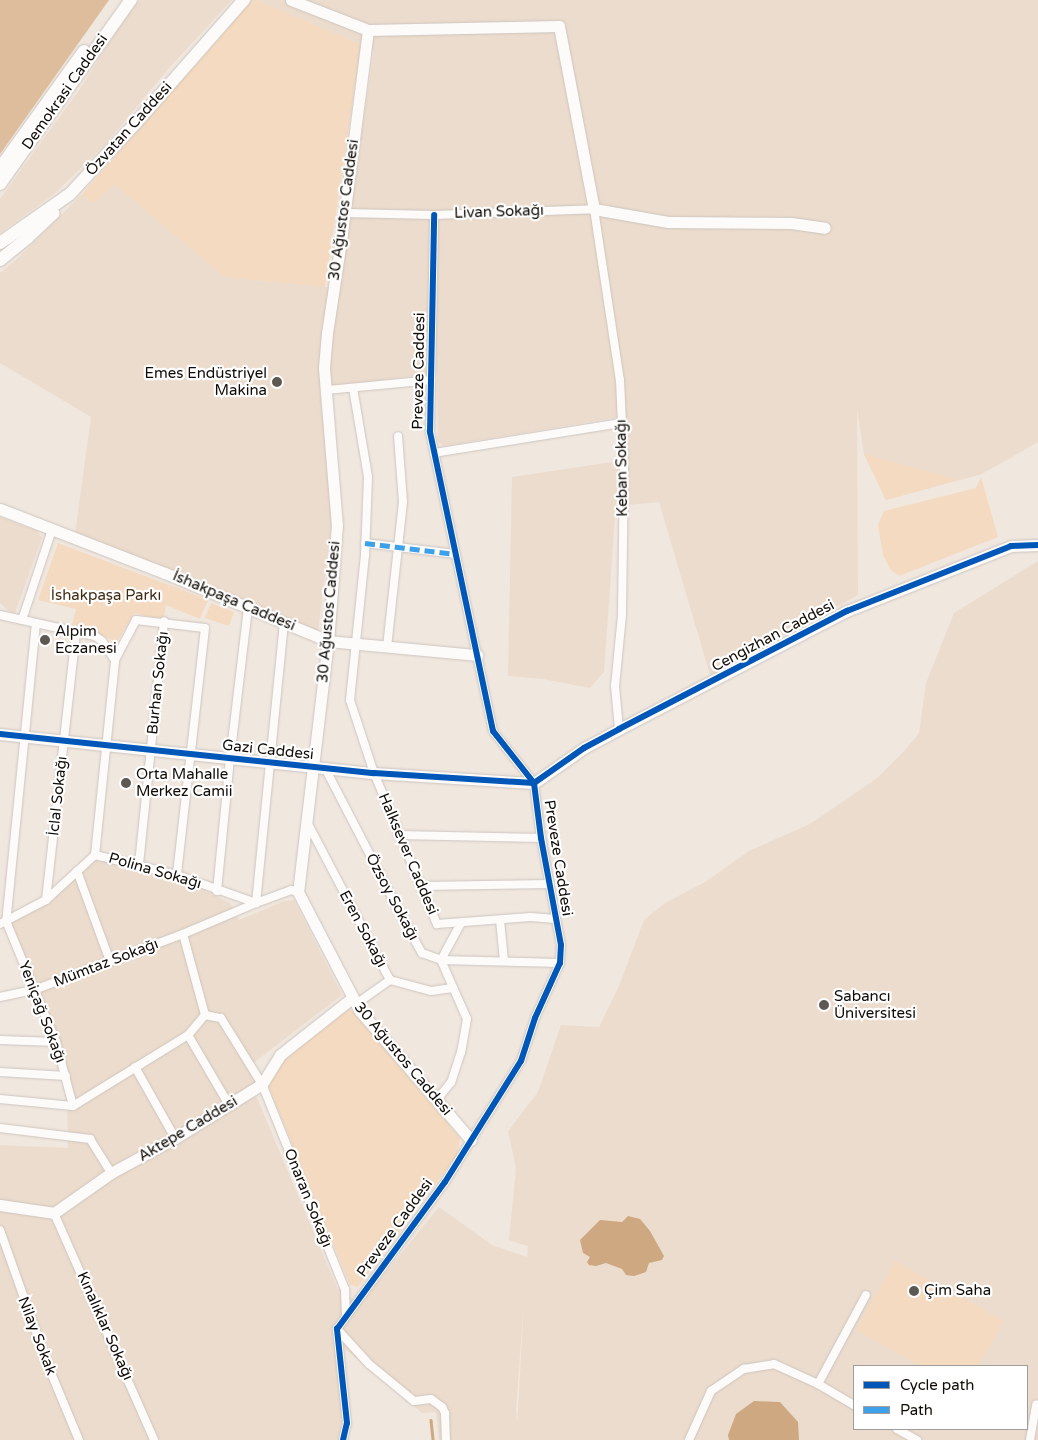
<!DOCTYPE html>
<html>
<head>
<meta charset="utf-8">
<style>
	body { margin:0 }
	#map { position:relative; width:1038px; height:1440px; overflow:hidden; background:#f0e7df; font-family:"Varela Round",sans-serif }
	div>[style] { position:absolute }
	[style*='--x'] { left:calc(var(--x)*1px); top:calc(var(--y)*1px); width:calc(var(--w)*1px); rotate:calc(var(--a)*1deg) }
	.built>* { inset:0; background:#ecdccd }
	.green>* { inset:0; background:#f4dac0 }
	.forest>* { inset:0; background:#ddbd9c }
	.water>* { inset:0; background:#cea880 }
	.stream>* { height:2.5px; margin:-1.25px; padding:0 1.25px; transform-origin:1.25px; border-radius:1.25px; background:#cea880 }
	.roads { filter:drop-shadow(0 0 1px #ccc5bf) drop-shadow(0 0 1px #ccc5bf) }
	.street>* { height:8px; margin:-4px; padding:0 4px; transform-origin:4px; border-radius:4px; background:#fdfbfa }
	.secondary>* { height:11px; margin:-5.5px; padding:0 5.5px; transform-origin:5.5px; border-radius:5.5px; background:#fdfbfa }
	.primary>* { height:12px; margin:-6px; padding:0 6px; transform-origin:6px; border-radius:6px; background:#fdfbfa }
	.quiet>* { height:5px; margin-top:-2.5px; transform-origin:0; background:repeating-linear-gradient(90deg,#3da1e9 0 10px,transparent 0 15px) }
	.cycleway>* { height:6px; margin:-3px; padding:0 3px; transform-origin:3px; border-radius:3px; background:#0057b8 }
	.dots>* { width:14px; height:14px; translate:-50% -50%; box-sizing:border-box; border:2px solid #fff; border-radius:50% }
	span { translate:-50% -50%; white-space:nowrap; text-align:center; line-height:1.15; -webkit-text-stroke:4.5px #fff; paint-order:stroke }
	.street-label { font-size:15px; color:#100b06 }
	.poi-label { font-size:15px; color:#100b06 }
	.right { translate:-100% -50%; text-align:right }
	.left { translate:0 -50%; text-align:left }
	.park-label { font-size:15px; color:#412b13 }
	.legend { position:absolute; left:853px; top:1365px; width:175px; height:65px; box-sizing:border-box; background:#fff; border:1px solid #9f9d9b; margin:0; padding:6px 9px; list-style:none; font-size:15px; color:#100b06 }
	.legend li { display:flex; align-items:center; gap:10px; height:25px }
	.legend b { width:25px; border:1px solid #9f9d9b }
</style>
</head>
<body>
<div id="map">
	<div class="built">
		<div style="clip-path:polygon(140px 0,232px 0,170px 67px,104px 146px,54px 194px,0 233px,0 199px,82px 86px,123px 20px)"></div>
		<div style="clip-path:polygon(257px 0,1038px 0,1038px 442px,982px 474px,886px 500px,864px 454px,857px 409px,858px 595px,710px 675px,659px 502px,628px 505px,619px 417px,444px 446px,438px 442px,437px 373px,320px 388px,332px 519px,318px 631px,75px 534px,91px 417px,0 363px,0 273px,18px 258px,82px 194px,93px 203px,115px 183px,224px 277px,338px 288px,374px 51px)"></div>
		<div style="clip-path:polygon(619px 461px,604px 672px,590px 688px,543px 679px,508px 676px,512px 477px)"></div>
		<div style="clip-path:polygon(0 517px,37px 531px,42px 538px,15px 613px,10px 612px,0 603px)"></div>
		<div style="clip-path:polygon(evenodd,1038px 561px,1038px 1440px,439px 1440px,436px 1412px,422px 1413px,344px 1348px,349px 1440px,0 1440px,0 1145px,68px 1148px,67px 1101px,54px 1050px,3px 919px,45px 898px,93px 854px,178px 877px,230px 903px,239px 920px,284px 901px,294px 900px,342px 995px,248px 1067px,257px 1082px,252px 1086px,337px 1288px,360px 1304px,439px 1207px,492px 1245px,527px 1257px,528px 1246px,509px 1240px,516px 1168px,508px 1131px,538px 1092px,561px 1025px,599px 1027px,619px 986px,644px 920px,665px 903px,705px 882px,749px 851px,810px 824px,876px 779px,905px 750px,919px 733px,926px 683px,954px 613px,1038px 561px,524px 1302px,519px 1393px,517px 1425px,516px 1409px,524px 1302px,1038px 561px,854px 1366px,1027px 1366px,1027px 1429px,854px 1429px,854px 1366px)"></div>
	</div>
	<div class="green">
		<div style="clip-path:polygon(252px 0,257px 0,361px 45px,325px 287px,224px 277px,115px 184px,93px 203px,82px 194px)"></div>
		<div style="clip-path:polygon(864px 454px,958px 480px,886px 500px)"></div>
		<div style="clip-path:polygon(981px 477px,998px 537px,899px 576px,890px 569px,883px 555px,878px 525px,884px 511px,976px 488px)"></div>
		<div style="clip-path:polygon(58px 543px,169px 585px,168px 589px,170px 585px,208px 600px,200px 619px,166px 605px,163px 620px,134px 613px,117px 642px,87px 628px,72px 625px,76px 609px,38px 600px)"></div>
		<div style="clip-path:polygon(211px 603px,234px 612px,229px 626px,205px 618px)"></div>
		<div style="clip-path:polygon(347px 1009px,352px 1010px,460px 1138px,457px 1155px,358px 1287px,350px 1285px,268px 1085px,283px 1057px)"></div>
		<div style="clip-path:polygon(895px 1261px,1004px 1321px,978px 1366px,921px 1366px,856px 1330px)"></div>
	</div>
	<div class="forest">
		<div style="clip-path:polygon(0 0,109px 0,0 154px)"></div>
	</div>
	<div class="water">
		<div style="clip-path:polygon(628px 1216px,640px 1219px,650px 1231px,664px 1256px,662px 1260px,649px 1263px,646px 1272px,634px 1276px,626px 1275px,622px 1269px,606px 1263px,596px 1266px,589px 1265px,587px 1262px,590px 1257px,583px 1253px,580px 1240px,600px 1220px,622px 1222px)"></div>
		<div style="clip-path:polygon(754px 1401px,780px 1402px,798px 1422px,799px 1440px,729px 1440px,728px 1435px,736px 1414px)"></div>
	</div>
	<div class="stream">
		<div style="--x:431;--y:1420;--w:20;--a:84"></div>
	</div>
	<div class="roads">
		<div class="street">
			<div style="--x:345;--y:213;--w:89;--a:1.3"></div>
			<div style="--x:434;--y:215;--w:160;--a:-2.1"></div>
			<div style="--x:594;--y:209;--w:173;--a:81.4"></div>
			<div style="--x:620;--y:380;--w:89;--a:87.4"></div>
			<div style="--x:624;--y:469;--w:146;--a:90.8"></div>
			<div style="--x:622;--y:615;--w:71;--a:95.6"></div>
			<div style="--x:615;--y:686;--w:43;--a:84.7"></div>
			<div style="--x:353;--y:388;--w:90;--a:80.4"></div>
			<div style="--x:368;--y:477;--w:78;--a:92.2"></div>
			<div style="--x:365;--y:555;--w:146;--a:95.9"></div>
			<div style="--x:350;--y:700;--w:77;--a:71.8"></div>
			<div style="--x:374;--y:773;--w:164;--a:67.4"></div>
			<div style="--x:437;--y:924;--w:94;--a:-4.3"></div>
			<div style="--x:531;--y:917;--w:24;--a:5"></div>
			<div style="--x:327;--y:390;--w:104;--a:-5.5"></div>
			<div style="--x:434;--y:453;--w:190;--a:-9.1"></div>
			<div style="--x:365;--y:543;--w:91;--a:7"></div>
			<div style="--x:0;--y:615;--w:97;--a:12.5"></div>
			<div style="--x:95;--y:636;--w:9;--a:36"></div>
			<div style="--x:102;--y:641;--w:23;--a:56"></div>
			<div style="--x:22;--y:620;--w:95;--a:-71.6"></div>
			<div style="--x:36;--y:623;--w:300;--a:95.7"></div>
			<div style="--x:6;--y:921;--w:131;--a:67.5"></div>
			<div style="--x:56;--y:1042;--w:66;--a:75.1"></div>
			<div style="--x:387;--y:647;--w:146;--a:-83.7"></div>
			<div style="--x:403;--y:502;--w:66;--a:-94.3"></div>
			<div style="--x:325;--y:768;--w:180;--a:62.6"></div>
			<div style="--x:408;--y:928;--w:29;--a:61"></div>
			<div style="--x:422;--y:953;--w:20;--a:20"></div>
			<div style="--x:441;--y:960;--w:64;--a:66.2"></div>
			<div style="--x:467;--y:1019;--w:34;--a:100"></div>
			<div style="--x:461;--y:1052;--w:32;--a:108"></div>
			<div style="--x:451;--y:1082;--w:23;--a:128"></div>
			<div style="--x:306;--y:820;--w:181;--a:62.3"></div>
			<div style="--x:390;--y:980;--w:42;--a:15"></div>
			<div style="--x:431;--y:991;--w:22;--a:-8"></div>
			<div style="--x:398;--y:835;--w:143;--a:1.2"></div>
			<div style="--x:95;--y:855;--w:196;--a:-84.1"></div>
			<div style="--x:115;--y:660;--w:45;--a:-62.3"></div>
			<div style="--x:136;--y:620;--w:69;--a:6.6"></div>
			<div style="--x:205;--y:628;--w:249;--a:96.5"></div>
			<div style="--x:139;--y:864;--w:244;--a:-84.1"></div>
			<div style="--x:77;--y:871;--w:96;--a:69.9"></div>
			<div style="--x:422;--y:886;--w:128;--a:-0.9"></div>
			<div style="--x:217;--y:891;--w:133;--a:-84.4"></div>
			<div style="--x:230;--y:759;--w:153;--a:-83.2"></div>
			<div style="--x:46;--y:900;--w:270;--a:-83.6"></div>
			<div style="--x:500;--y:920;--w:41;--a:84.4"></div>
			<div style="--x:461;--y:923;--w:42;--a:118.4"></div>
			<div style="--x:441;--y:960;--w:119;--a:1.4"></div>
			<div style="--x:0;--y:924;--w:52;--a:-27.6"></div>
			<div style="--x:46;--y:900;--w:67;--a:-42.6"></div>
			<div style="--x:95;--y:855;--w:84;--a:13.7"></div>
			<div style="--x:177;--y:875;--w:84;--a:19.5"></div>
			<div style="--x:256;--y:903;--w:37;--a:-20"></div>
			<div style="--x:291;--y:890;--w:7;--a:16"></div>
			<div style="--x:183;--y:934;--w:84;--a:74.8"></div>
			<div style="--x:205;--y:1015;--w:26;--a:130"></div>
			<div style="--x:188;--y:1035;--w:81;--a:59.6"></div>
			<div style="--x:0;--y:997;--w:35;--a:-12"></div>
			<div style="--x:34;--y:990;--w:159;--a:-20.6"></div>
			<div style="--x:183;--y:934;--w:79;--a:-23"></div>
			<div style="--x:256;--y:903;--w:281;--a:-84.3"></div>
			<div style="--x:356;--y:1004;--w:42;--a:-35.2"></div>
			<div style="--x:205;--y:1015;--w:16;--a:11"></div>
			<div style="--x:221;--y:1018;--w:78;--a:58.2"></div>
			<div style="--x:262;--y:1084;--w:221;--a:68"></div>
			<div style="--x:345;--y:1289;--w:24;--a:88"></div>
			<div style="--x:0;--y:1040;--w:56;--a:2"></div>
			<div style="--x:135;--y:1067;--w:81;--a:60.6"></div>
			<div style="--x:0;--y:1072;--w:66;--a:3.5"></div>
			<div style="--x:0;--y:1099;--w:73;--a:5.5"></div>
			<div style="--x:73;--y:1106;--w:135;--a:-31.7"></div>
			<div style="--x:0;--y:1128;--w:91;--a:7"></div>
			<div style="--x:90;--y:1139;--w:40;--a:58"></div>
			<div style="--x:54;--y:1213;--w:248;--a:66.2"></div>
			<div style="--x:0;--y:1230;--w:146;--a:70.5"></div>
			<div style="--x:49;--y:1368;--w:78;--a:67.4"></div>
			<div style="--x:337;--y:1329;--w:47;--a:47.6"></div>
			<div style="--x:369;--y:1364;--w:58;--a:39.4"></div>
			<div style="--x:414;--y:1401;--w:17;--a:-7"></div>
			<div style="--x:431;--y:1399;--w:14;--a:36"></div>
			<div style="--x:442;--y:1407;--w:7;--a:63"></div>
			<div style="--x:445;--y:1413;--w:27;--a:88"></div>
			<div style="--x:818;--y:1384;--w:101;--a:-61.7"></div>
			<div style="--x:897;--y:1429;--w:23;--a:29"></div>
			<div style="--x:343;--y:1440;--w:17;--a:-77"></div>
			<div style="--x:347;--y:1423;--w:95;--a:-96.1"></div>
			<div style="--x:337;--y:1329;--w:182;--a:-53.7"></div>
			<div style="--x:445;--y:1182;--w:143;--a:-57.9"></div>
			<div style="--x:521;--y:1061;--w:45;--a:-72"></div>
			<div style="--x:535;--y:1018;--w:60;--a:-65.6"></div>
			<div style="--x:560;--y:963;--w:18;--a:-87"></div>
			<div style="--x:561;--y:945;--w:109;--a:-100.6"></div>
			<div style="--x:541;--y:838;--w:55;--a:-97.3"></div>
			<div style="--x:534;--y:783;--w:66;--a:-128.3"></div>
			<div style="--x:493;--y:731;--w:306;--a:-101.9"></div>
			<div style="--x:430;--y:432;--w:217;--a:-88.9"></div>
			<div style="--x:689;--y:1440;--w:54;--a:-65.8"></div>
			<div style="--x:711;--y:1391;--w:40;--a:-34"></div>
			<div style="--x:744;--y:1369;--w:30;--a:-9"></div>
			<div style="--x:774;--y:1364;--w:48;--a:24.4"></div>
			<div style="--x:818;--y:1384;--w:42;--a:30.3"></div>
			<div style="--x:1030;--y:1440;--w:36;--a:-80"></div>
		</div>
		<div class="secondary">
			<div style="--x:291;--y:0;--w:83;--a:21.3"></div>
			<div style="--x:368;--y:30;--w:191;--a:-1.2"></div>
			<div style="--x:559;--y:26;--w:186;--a:79.2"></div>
			<div style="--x:594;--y:209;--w:75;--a:10"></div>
			<div style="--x:668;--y:222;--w:123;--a:0.5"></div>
			<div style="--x:791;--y:223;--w:34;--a:8"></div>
			<div style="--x:368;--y:30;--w:206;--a:97.3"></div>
			<div style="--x:342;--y:234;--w:100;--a:98.6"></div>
			<div style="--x:327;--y:333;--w:35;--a:95"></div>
			<div style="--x:324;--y:368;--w:158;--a:85.3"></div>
			<div style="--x:337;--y:525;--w:116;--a:94.4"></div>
			<div style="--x:328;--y:641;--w:253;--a:96.8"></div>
			<div style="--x:298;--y:892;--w:134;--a:62.5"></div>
			<div style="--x:360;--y:1011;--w:170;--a:49.3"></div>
			<div style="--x:0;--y:509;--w:177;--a:21.2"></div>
			<div style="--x:165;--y:573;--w:177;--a:22.6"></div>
			<div style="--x:328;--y:641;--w:150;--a:5.4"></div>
			<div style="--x:0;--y:734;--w:376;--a:6"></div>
			<div style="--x:374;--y:773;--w:160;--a:3.6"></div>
			<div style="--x:534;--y:783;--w:61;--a:-35"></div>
			<div style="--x:584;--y:748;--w:40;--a:-28"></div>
			<div style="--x:619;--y:729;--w:257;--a:-27.4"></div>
			<div style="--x:847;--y:611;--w:176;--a:-21.6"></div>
			<div style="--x:1011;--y:546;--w:27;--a:-2"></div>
			<div style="--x:0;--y:1205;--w:55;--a:8.4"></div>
			<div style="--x:54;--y:1213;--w:70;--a:-35.1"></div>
			<div style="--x:111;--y:1173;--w:73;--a:-28.7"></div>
			<div style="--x:175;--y:1138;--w:102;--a:-31.8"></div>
			<div style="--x:262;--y:1084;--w:34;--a:-58"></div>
			<div style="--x:280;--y:1055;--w:92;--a:-38.4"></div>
		</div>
		<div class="primary">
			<div style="--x:0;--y:168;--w:144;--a:-54.3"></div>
			<div style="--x:0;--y:184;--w:226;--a:-54.6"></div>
			<div style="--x:0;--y:243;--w:85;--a:-35"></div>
			<div style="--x:70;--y:194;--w:94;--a:-47.2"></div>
			<div style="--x:134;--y:125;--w:167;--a:-48.7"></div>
			<div style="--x:0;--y:260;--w:36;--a:-39"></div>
			<div style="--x:28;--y:237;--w:35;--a:-43"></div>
		</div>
	</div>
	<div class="quiet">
		<div style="--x:365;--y:543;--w:91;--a:7"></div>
	</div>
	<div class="cycleway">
		<div style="--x:0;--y:734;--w:376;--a:6"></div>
		<div style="--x:374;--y:773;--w:160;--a:3.6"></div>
		<div style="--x:534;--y:783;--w:61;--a:-35"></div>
		<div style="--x:584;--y:748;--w:40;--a:-28"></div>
		<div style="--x:619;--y:729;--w:257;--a:-27.4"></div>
		<div style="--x:847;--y:611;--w:176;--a:-21.6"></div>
		<div style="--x:1011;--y:546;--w:27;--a:-2"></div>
		<div style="--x:343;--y:1440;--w:17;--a:-77"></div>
		<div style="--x:347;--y:1423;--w:95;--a:-96.1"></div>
		<div style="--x:337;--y:1329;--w:182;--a:-53.7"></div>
		<div style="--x:445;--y:1182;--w:143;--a:-57.9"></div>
		<div style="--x:521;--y:1061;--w:45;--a:-72"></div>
		<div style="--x:535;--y:1018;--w:60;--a:-65.6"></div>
		<div style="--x:560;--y:963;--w:18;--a:-87"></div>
		<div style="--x:561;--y:945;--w:109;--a:-100.6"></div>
		<div style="--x:541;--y:838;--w:55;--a:-97.3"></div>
		<div style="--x:534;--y:783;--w:66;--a:-128.3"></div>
		<div style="--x:493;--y:731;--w:306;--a:-101.9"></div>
		<div style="--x:430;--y:432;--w:217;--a:-88.9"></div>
	</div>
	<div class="dots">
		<div style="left:277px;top:382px;background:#5e5852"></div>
		<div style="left:45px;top:640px;background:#5e5852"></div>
		<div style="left:126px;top:783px;background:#5e5852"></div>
		<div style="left:824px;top:1005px;background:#5e5852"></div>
		<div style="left:914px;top:1291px;background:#5e5852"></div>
	</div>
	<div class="street-label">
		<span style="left:65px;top:92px;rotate:-55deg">Demokrasi Caddesi</span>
		<span style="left:129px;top:129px;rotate:-48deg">Özvatan Caddesi</span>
		<span style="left:344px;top:210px;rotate:-82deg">30 Ağustos Caddesi</span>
		<span style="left:499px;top:212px;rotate:-2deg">Livan Sokağı</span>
		<span style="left:419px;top:371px;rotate:-89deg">Preveze Caddesi</span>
		<span style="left:622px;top:468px;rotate:-91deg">Keban Sokağı</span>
		<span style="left:234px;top:601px;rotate:23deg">İshakpaşa Caddesi</span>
		<span style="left:329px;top:612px;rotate:-85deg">30 Ağustos Caddesi</span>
		<span style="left:773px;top:636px;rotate:-28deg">Cengizhan Caddesi</span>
		<span style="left:158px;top:683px;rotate:-84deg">Burhan Sokağı</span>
		<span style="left:268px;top:750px;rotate:6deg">Gazi Caddesi</span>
		<span style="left:58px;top:796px;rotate:-84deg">İclal Sokağı</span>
		<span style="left:408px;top:854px;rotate:67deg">Halksever Caddesi</span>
		<span style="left:558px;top:858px;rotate:81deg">Preveze Caddesi</span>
		<span style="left:155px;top:871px;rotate:16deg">Polina Sokağı</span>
		<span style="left:392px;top:897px;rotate:62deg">Özsoy Sokağı</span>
		<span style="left:363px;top:929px;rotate:62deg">Eren Sokağı</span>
		<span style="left:106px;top:963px;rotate:-21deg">Mümtaz Sokağı</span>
		<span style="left:42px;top:1012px;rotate:69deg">Yeniçağ Sokağı</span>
		<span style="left:403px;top:1059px;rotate:50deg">30 Ağustos Caddesi</span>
		<span style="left:188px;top:1129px;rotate:-31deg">Aktepe Caddesi</span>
		<span style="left:308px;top:1198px;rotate:68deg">Onaran Sokağı</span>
		<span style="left:395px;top:1228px;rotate:-54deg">Preveze Caddesi</span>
		<span style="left:105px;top:1326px;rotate:66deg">Kınalıklar Sokağı</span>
		<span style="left:37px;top:1336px;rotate:69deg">Nilay Sokak</span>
	</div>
	<div class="poi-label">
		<span class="right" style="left:267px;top:382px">Emes Endüstriyel<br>Makina</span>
		<span class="left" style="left:55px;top:640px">Alpim<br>Eczanesi</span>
		<span class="left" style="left:136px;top:783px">Orta Mahalle<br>Merkez Camii</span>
		<span class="left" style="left:834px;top:1005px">Sabancı<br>Üniversitesi</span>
		<span class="left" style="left:924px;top:1291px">Çim Saha</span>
	</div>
	<div class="park-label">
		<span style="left:106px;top:596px">İshakpaşa Parkı</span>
	</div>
	<ul class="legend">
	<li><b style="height:6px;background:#0057b8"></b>Cycle path</li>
	<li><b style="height:6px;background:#3da1e9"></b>Path</li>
	</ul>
</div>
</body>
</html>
